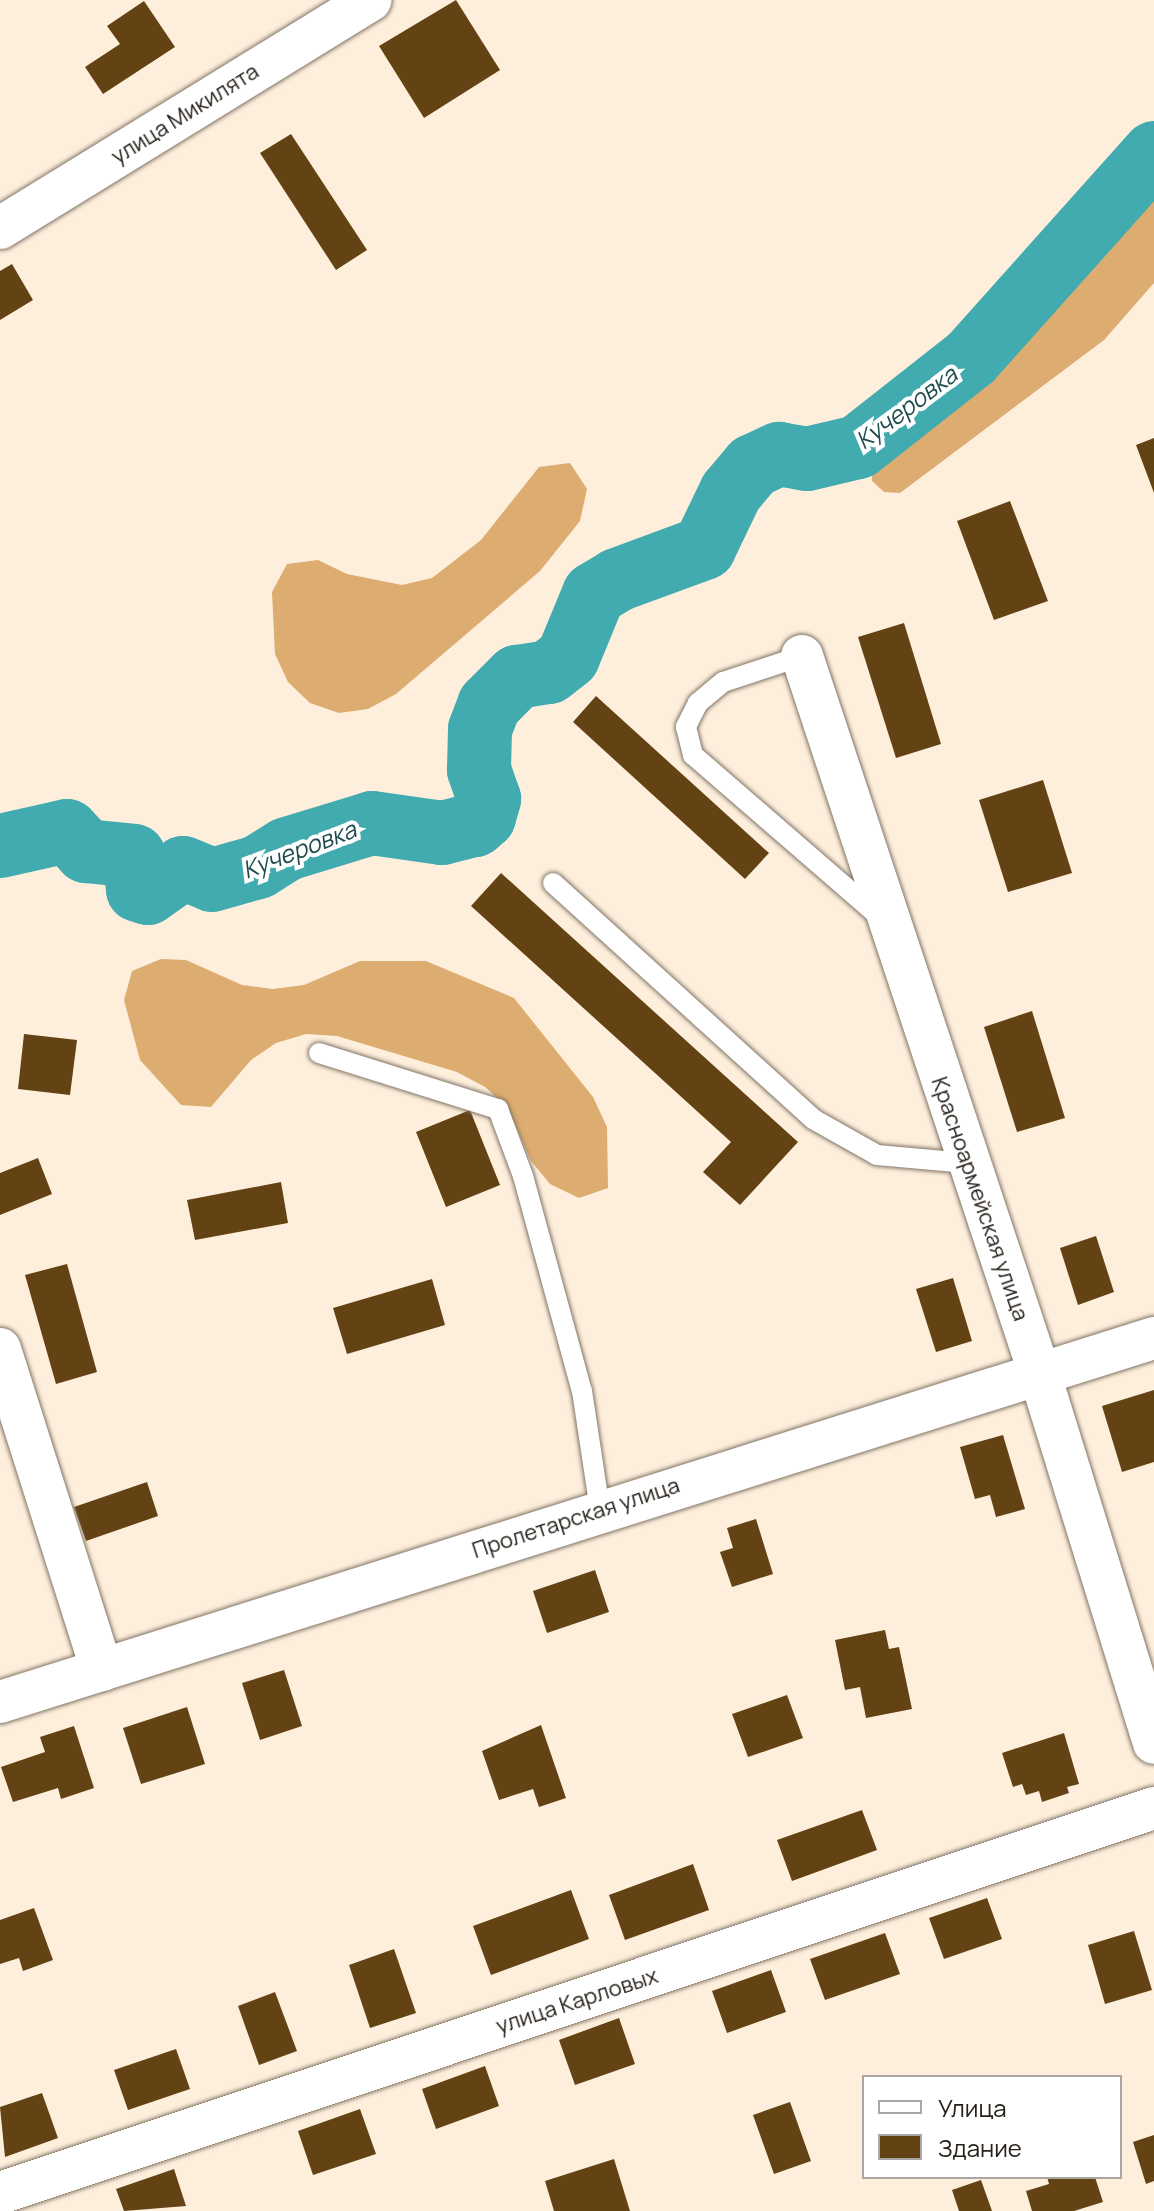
<!DOCTYPE html>
<html>
<head>
<meta charset="utf-8">
<style>
	body { margin:0 }
	#map { position:relative; width:1154px; height:2211px; overflow:hidden; background:#feefdd; font-family:Manrope,sans-serif }
	div>[style] { position:absolute }
	[style*='--x'] { left:calc(var(--x)*1px); top:calc(var(--y)*1px); width:calc(var(--w)*1px); rotate:calc(var(--a)*1deg) }
	.forest>* { inset:0; background:#dcac70 }
	.river>* { height:64px; margin:-32px; padding:0 32px; transform-origin:32px; border-radius:32px; background:#42abaf }
	.building>* { inset:0; background:#634213 }
	.roads { filter:drop-shadow(0 0 2px #827566) drop-shadow(0 0 2px #827566) }
	.lane>* { height:20px; margin:-10px; padding:0 10px; transform-origin:10px; border-radius:10px; background:#fff }
	.street>* { height:42px; margin:-21px; padding:0 21px; transform-origin:21px; border-radius:21px; background:#fff }
	span { translate:-50% -50%; white-space:nowrap; text-align:center; line-height:1.15; -webkit-text-stroke:8px #fff; paint-order:stroke }
	.street-label { font-size:22px; color:#27211b }
	.water-label { font-size:24px; color:#1e4c4e; font-style:italic }
	.legend { position:absolute; left:862px; top:2075px; width:260px; height:104px; box-sizing:border-box; background:#fff; border:2px solid #a9a6a4; margin:0; padding:10px 14px; list-style:none; font-size:24px; color:#27211b }
	.legend li { display:flex; align-items:center; gap:16px; height:40px }
	.legend b { width:40px; border:2px solid #a9a6a4 }
</style>
</head>
<body>
<div id="map">
	<div class="forest">
		<div style="clip-path:polygon(1154px 193px,1154px 283px,1104px 340px,900px 493px,884px 492px,872px 481px,872px 464px,896px 437px,928px 430px,1003px 369px)"></div>
		<div style="clip-path:polygon(570px 463px,587px 489px,580px 521px,540px 571px,396px 694px,368px 709px,339px 713px,310px 703px,288px 682px,275px 654px,272px 592px,287px 564px,318px 560px,347px 574px,402px 585px,432px 578px,481px 540px,539px 467px)"></div>
		<div style="clip-path:polygon(161px 959px,186px 960px,242px 985px,273px 989px,304px 985px,360px 961px,426px 961px,514px 998px,593px 1097px,607px 1127px,608px 1188px,579px 1198px,550px 1184px,531px 1161px,507px 1107px,485px 1087px,457px 1072px,337px 1036px,306px 1034px,276px 1043px,251px 1060px,211px 1107px,181px 1105px,140px 1060px,124px 1000px,132px 971px)"></div>
	</div>
	<div class="river">
		<div style="--x:0;--y:846;--w:69;--a:-12.6"></div>
		<div style="--x:67;--y:831;--w:28;--a:46"></div>
		<div style="--x:86;--y:851;--w:48;--a:5.9"></div>
		<div style="--x:134;--y:856;--w:34;--a:83"></div>
		<div style="--x:138;--y:890;--w:10;--a:17"></div>
		<div style="--x:148;--y:893;--w:43;--a:-35.5"></div>
		<div style="--x:183;--y:868;--w:31;--a:22"></div>
		<div style="--x:212;--y:880;--w:48;--a:-15.8"></div>
		<div style="--x:258;--y:867;--w:34;--a:-32"></div>
		<div style="--x:287;--y:849;--w:89;--a:-17"></div>
		<div style="--x:372;--y:823;--w:71;--a:8.1"></div>
		<div style="--x:442;--y:833;--w:34;--a:-14"></div>
		<div style="--x:475;--y:825;--w:12;--a:-42"></div>
		<div style="--x:484;--y:817;--w:19;--a:-74"></div>
		<div style="--x:489;--y:799;--w:31;--a:-109"></div>
		<div style="--x:479;--y:770;--w:41;--a:-88.6"></div>
		<div style="--x:480;--y:729;--w:26;--a:-69"></div>
		<div style="--x:489;--y:705;--w:40;--a:-45"></div>
		<div style="--x:517;--y:677;--w:32;--a:-9"></div>
		<div style="--x:549;--y:672;--w:24;--a:-38"></div>
		<div style="--x:568;--y:657;--w:68;--a:-67.6"></div>
		<div style="--x:594;--y:594;--w:27;--a:-31"></div>
		<div style="--x:617;--y:580;--w:93;--a:-20.2"></div>
		<div style="--x:704;--y:548;--w:62;--a:-64.3"></div>
		<div style="--x:731;--y:492;--w:34;--a:-50"></div>
		<div style="--x:753;--y:466;--w:29;--a:-25"></div>
		<div style="--x:779;--y:454;--w:28;--a:10"></div>
		<div style="--x:807;--y:459;--w:52;--a:-13.2"></div>
		<div style="--x:858;--y:447;--w:144;--a:-38.2"></div>
		<div style="--x:971;--y:358;--w:275;--a:-48.2"></div>
	</div>
	<div class="building">
		<div style="clip-path:polygon(456px 0,500px 70px,424px 118px,379px 46px)"></div>
		<div style="clip-path:polygon(144px 1px,175px 47px,103px 94px,85px 67px,120px 44px,107px 26px)"></div>
		<div style="clip-path:polygon(291px 134px,367px 250px,336px 270px,260px 153px)"></div>
		<div style="clip-path:polygon(12px 264px,33px 300px,0 320px,0 271px)"></div>
		<div style="clip-path:polygon(1154px 438px,1154px 493px,1136px 445px)"></div>
		<div style="clip-path:polygon(1010px 501px,1048px 601px,994px 620px,957px 521px)"></div>
		<div style="clip-path:polygon(904px 623px,941px 744px,896px 758px,858px 637px)"></div>
		<div style="clip-path:polygon(596px 696px,769px 853px,745px 879px,573px 722px)"></div>
		<div style="clip-path:polygon(1043px 780px,1072px 873px,1008px 892px,979px 800px)"></div>
		<div style="clip-path:polygon(501px 873px,798px 1142px,740px 1205px,703px 1172px,731px 1142px,471px 906px)"></div>
		<div style="clip-path:polygon(1032px 1011px,1065px 1118px,1017px 1132px,984px 1027px)"></div>
		<div style="clip-path:polygon(24px 1034px,77px 1040px,70px 1095px,18px 1089px)"></div>
		<div style="clip-path:polygon(470px 1110px,500px 1185px,446px 1207px,416px 1132px)"></div>
		<div style="clip-path:polygon(38px 1158px,52px 1194px,0 1215px,0 1173px)"></div>
		<div style="clip-path:polygon(281px 1182px,288px 1223px,195px 1240px,187px 1200px)"></div>
		<div style="clip-path:polygon(1096px 1236px,1114px 1292px,1078px 1305px,1060px 1248px)"></div>
		<div style="clip-path:polygon(67px 1264px,97px 1372px,56px 1384px,25px 1275px)"></div>
		<div style="clip-path:polygon(953px 1278px,972px 1341px,936px 1352px,916px 1289px)"></div>
		<div style="clip-path:polygon(432px 1279px,445px 1325px,347px 1354px,333px 1308px)"></div>
		<div style="clip-path:polygon(1154px 1390px,1154px 1462px,1122px 1472px,1102px 1406px)"></div>
		<div style="clip-path:polygon(1003px 1435px,1025px 1509px,996px 1517px,990px 1495px,975px 1499px,960px 1447px)"></div>
		<div style="clip-path:polygon(147px 1482px,158px 1516px,86px 1541px,74px 1507px)"></div>
		<div style="clip-path:polygon(756px 1519px,773px 1574px,732px 1587px,720px 1552px,733px 1548px,727px 1528px)"></div>
		<div style="clip-path:polygon(595px 1570px,609px 1612px,547px 1633px,533px 1591px)"></div>
		<div style="clip-path:polygon(885px 1630px,889px 1649px,899px 1647px,912px 1709px,866px 1718px,860px 1687px,845px 1690px,835px 1640px)"></div>
		<div style="clip-path:polygon(284px 1670px,302px 1726px,260px 1740px,242px 1683px)"></div>
		<div style="clip-path:polygon(787px 1695px,803px 1738px,748px 1757px,732px 1714px)"></div>
		<div style="clip-path:polygon(187px 1707px,205px 1764px,141px 1784px,123px 1728px)"></div>
		<div style="clip-path:polygon(541px 1725px,566px 1798px,539px 1807px,533px 1789px,499px 1800px,482px 1751px)"></div>
		<div style="clip-path:polygon(74px 1726px,94px 1788px,61px 1799px,58px 1788px,13px 1802px,1px 1767px,45px 1752px,40px 1737px)"></div>
		<div style="clip-path:polygon(1064px 1733px,1079px 1784px,1067px 1787px,1069px 1793px,1042px 1802px,1039px 1791px,1026px 1795px,1022px 1784px,1013px 1787px,1002px 1753px)"></div>
		<div style="clip-path:polygon(862px 1810px,877px 1850px,792px 1881px,777px 1840px)"></div>
		<div style="clip-path:polygon(693px 1864px,709px 1910px,625px 1940px,609px 1895px)"></div>
		<div style="clip-path:polygon(571px 1890px,589px 1939px,491px 1975px,473px 1926px)"></div>
		<div style="clip-path:polygon(987px 1898px,1002px 1939px,944px 1959px,929px 1918px)"></div>
		<div style="clip-path:polygon(34px 1908px,53px 1960px,23px 1971px,19px 1958px,0 1964px,0 1920px)"></div>
		<div style="clip-path:polygon(1134px 1931px,1152px 1990px,1105px 2004px,1088px 1945px)"></div>
		<div style="clip-path:polygon(885px 1933px,900px 1974px,825px 2000px,810px 1959px)"></div>
		<div style="clip-path:polygon(394px 1949px,416px 2013px,370px 2028px,349px 1965px)"></div>
		<div style="clip-path:polygon(771px 1970px,786px 2012px,727px 2033px,712px 1991px)"></div>
		<div style="clip-path:polygon(275px 1992px,297px 2051px,259px 2065px,238px 2006px)"></div>
		<div style="clip-path:polygon(619px 2018px,635px 2064px,575px 2085px,559px 2040px)"></div>
		<div style="clip-path:polygon(176px 2049px,190px 2089px,128px 2110px,114px 2070px)"></div>
		<div style="clip-path:polygon(485px 2066px,499px 2106px,436px 2129px,422px 2089px)"></div>
		<div style="clip-path:polygon(42px 2093px,58px 2138px,5px 2157px,0 2107px)"></div>
		<div style="clip-path:polygon(790px 2102px,811px 2161px,774px 2174px,753px 2115px)"></div>
		<div style="clip-path:polygon(360px 2109px,376px 2154px,313px 2175px,298px 2131px)"></div>
		<div style="clip-path:polygon(1154px 2135px,1154px 2181px,1146px 2184px,1133px 2142px)"></div>
		<div style="clip-path:polygon(614px 2159px,630px 2211px,554px 2211px,545px 2181px)"></div>
		<div style="clip-path:polygon(174px 2169px,186px 2206px,124px 2211px,116px 2189px)"></div>
		<div style="clip-path:polygon(1047px 2177px,1095px 2177px,1103px 2202px,1074px 2211px,1032px 2211px,1026px 2191px,1049px 2184px)"></div>
		<div style="clip-path:polygon(981px 2180px,992px 2211px,959px 2211px,952px 2190px)"></div>
	</div>
	<div class="roads">
		<div class="lane">
			<div style="--x:802;--y:656;--w:83;--a:161.8"></div>
			<div style="--x:723;--y:682;--w:33;--a:140"></div>
			<div style="--x:698;--y:703;--w:27;--a:117"></div>
			<div style="--x:686;--y:727;--w:29;--a:76"></div>
			<div style="--x:693;--y:755;--w:247;--a:40.9"></div>
			<div style="--x:553;--y:883;--w:351;--a:42.2"></div>
			<div style="--x:813;--y:1119;--w:73;--a:29.4"></div>
			<div style="--x:877;--y:1155;--w:90;--a:5.1"></div>
			<div style="--x:319;--y:1053;--w:188;--a:17.4"></div>
			<div style="--x:498;--y:1109;--w:72;--a:69.5"></div>
			<div style="--x:523;--y:1176;--w:223;--a:74.7"></div>
			<div style="--x:582;--y:1391;--w:120;--a:81.4"></div>
		</div>
		<div class="street">
			<div style="--x:0;--y:228;--w:435;--a:-31.6"></div>
			<div style="--x:802;--y:656;--w:757;--a:71.68"></div>
			<div style="--x:1040;--y:1375;--w:385;--a:72.8"></div>
			<div style="--x:0;--y:1349;--w:337;--a:72.4"></div>
			<div style="--x:0;--y:1702;--w:1210;--a:-17.51"></div>
			<div style="--x:0;--y:2193;--w:1217;--a:-18.45"></div>
		</div>
	</div>
	<div class="street-label">
		<span style="left:185px;top:114px;rotate:-32deg">улица Микилята</span>
		<span style="left:980px;top:1199px;rotate:71deg">Красноармейская улица</span>
		<span style="left:576px;top:1518px;rotate:-18deg">Пролетарская улица</span>
		<span style="left:577px;top:2001px;rotate:-18deg">улица Карловых</span>
	</div>
	<div class="water-label">
		<span style="left:906px;top:407px;rotate:-37deg">Кучеровка</span>
		<span style="left:299px;top:849px;rotate:-21deg">Кучеровка</span>
	</div>
	<ul class="legend">
	<li><b style="height:10px;background:#fff"></b>Улица</li>
	<li><b style="height:22px;background:#634213"></b>Здание</li>
	</ul>
</div>
</body>
</html>
